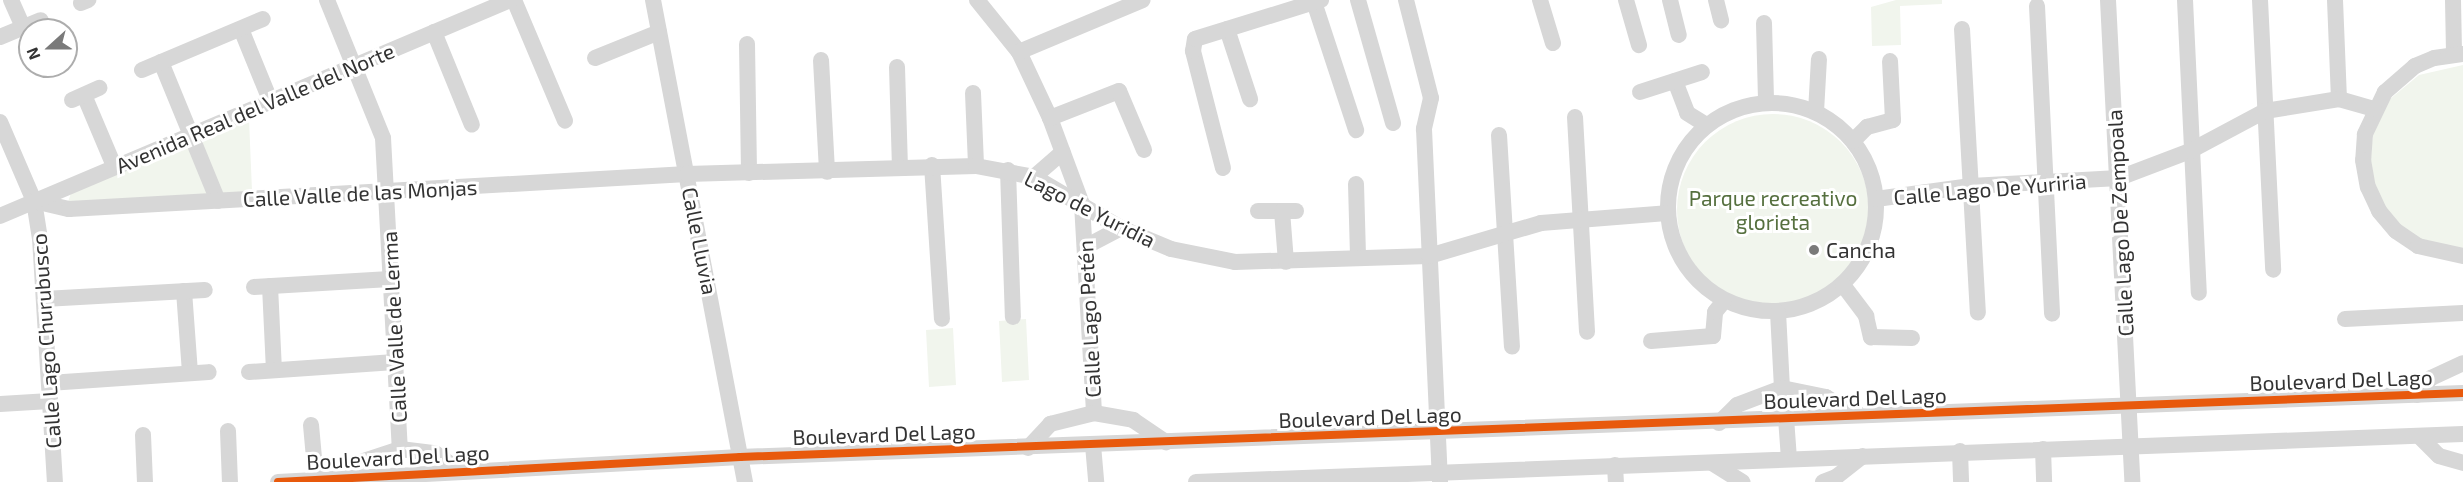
<!DOCTYPE html>
<html>
<head>
<meta charset="utf-8">
<style>
	body { margin:0 }
	#map { position:relative; width:2463px; height:482px; overflow:hidden; background:#fff; font-family:"Exo 2",sans-serif }
	div>[style] { position:absolute }
	[style*='--x'] { left:calc(var(--x)*1px); top:calc(var(--y)*1px); width:calc(var(--w)*1px); rotate:calc(var(--a)*1deg) }
	.green>* { inset:0; background:#f1f5ed }
	.round { border-radius:50% }
	.minor>* { height:16px; margin:-8px; padding:0 8px; transform-origin:8px; border-radius:8px; background:#d7d7d7 }
	.minor>.ring { margin:-8px; padding:0; box-sizing:content-box; background:none; border:16px solid #d7d7d7; border-radius:50% }
	.cycleway>* { height:8px; margin:-4px; padding:0 4px; transform-origin:4px; border-radius:4px; background:#e8590c }
	.dots>* { width:16px; height:16px; translate:-50% -50%; box-sizing:border-box; border:3px solid #fff; border-radius:50% }
	span { translate:-50% -50%; white-space:nowrap; text-align:center; line-height:1.15; -webkit-text-stroke:6px #fff; paint-order:stroke }
	.street-label { font-size:21px; color:#333 }
	.park-label { font-size:21px; color:#56703f }
	.poi-label { font-size:21px; color:#333 }
	.left { translate:0 -50%; text-align:left }
	.north { position:absolute; left:18px; top:18px; width:60px; height:60px; box-sizing:border-box; background:#fff; border:2px solid #adadad; border-radius:50%; rotate:249deg; font-size:16px; font-weight:700; line-height:24px; text-align:center; color:#333 }
	.north::after { content:''; display:block; margin:auto; width:21px; height:27px; background:#7a7a7a; clip-path:polygon(50% 0,100% 100%,50% 72%,0 100%) }
</style>
</head>
<body>
<div id="map">
	<div class="green">
		<div style="clip-path:polygon(1896px 0,1942px 0,1942px 4px,1900px 6px,1901px 45px,1872px 46px,1871px 7px)"></div>
		<div style="clip-path:polygon(2463px 65px,2463px 250px,2440px 248px,2407px 232px,2383px 205px,2370px 169px,2373px 132px,2390px 99px,2419px 75px)"></div>
		<div class="round" style="left:1677px;top:114px;width:192px;height:192px"></div>
		<div style="clip-path:polygon(249px 119px,252px 191px,220px 195px,201px 138px)"></div>
		<div style="clip-path:polygon(188px 143px,209px 196px,68px 202px,71px 193px)"></div>
		<div style="clip-path:polygon(1026px 319px,1029px 380px,1002px 382px,999px 321px)"></div>
		<div style="clip-path:polygon(953px 328px,956px 385px,929px 387px,926px 330px)"></div>
	</div>
	<div class="minor">
		<div style="--x:11;--y:0;--w:30;--a:66"></div>
		<div style="--x:327;--y:0;--w:149;--a:67.9"></div>
		<div style="--x:383;--y:138;--w:311;--a:86.9"></div>
		<div style="--x:514;--y:0;--w:131;--a:67.1"></div>
		<div style="--x:653;--y:0;--w:491;--a:79.2"></div>
		<div style="--x:977;--y:0;--w:67;--a:51.1"></div>
		<div style="--x:1019;--y:52;--w:73;--a:64.8"></div>
		<div style="--x:1050;--y:118;--w:92;--a:69.6"></div>
		<div style="--x:1082;--y:204;--w:209;--a:86.7"></div>
		<div style="--x:1358;--y:0;--w:128;--a:74.1"></div>
		<div style="--x:1406;--y:0;--w:101;--a:75.7"></div>
		<div style="--x:1431;--y:98;--w:32;--a:103"></div>
		<div style="--x:1424;--y:129;--w:353;--a:87.4"></div>
		<div style="--x:1540;--y:0;--w:45;--a:73.2"></div>
		<div style="--x:1626;--y:0;--w:47;--a:73.9"></div>
		<div style="--x:1670;--y:0;--w:36;--a:76"></div>
		<div style="--x:1716;--y:0;--w:21;--a:76"></div>
		<div style="--x:2108;--y:0;--w:483;--a:87.1"></div>
		<div style="--x:2185;--y:0;--w:293;--a:87.3"></div>
		<div style="--x:2260;--y:0;--w:270;--a:87.2"></div>
		<div style="--x:2335;--y:0;--w:99;--a:87.7"></div>
		<div style="--x:2453;--y:0;--w:54;--a:88.9"></div>
		<div style="--x:1314;--y:2;--w:135;--a:71.8"></div>
		<div style="--x:81;--y:3;--w:8;--a:-23"></div>
		<div style="--x:2037;--y:6;--w:308;--a:87.2"></div>
		<div style="--x:1764;--y:23;--w:79;--a:88.5"></div>
		<div style="--x:241;--y:29;--w:77;--a:67.8"></div>
		<div style="--x:1227;--y:29;--w:74;--a:71.8"></div>
		<div style="--x:1962;--y:29;--w:284;--a:86.8"></div>
		<div style="--x:434;--y:32;--w:100;--a:67.8"></div>
		<div style="--x:0;--y:37;--w:44;--a:-22.5"></div>
		<div style="--x:747;--y:44;--w:129;--a:89.1"></div>
		<div style="--x:1019;--y:52;--w:134;--a:-22.8"></div>
		<div style="--x:2463;--y:54;--w:29;--a:172"></div>
		<div style="--x:2434;--y:58;--w:21;--a:157"></div>
		<div style="--x:2415;--y:66;--w:40;--a:139"></div>
		<div style="--x:2385;--y:92;--w:47;--a:115.5"></div>
		<div style="--x:2365;--y:134;--w:26;--a:94"></div>
		<div style="--x:2363;--y:160;--w:27;--a:80"></div>
		<div style="--x:2368;--y:187;--w:26;--a:65"></div>
		<div style="--x:2379;--y:211;--w:26;--a:50"></div>
		<div style="--x:2396;--y:231;--w:27;--a:34"></div>
		<div style="--x:2418;--y:246;--w:46;--a:12.5"></div>
		<div style="--x:595;--y:58;--w:69;--a:-22.1"></div>
		<div style="--x:821;--y:60;--w:112;--a:86.9"></div>
		<div style="--x:161;--y:62;--w:150;--a:67.7"></div>
		<div style="--x:897;--y:67;--w:101;--a:88.3"></div>
		<div style="--x:142;--y:70;--w:131;--a:-22.9"></div>
		<div style="--x:1675;--y:81;--w:34;--a:69"></div>
		<div style="--x:1687;--y:113;--w:22;--a:32"></div>
		<div style="--x:1640;--y:92;--w:65;--a:-17.9"></div>
		<div style="--x:973;--y:93;--w:73;--a:87.6"></div>
		<div style="--x:84;--y:95;--w:77;--a:67.1"></div>
		<div style="--x:72;--y:100;--w:30;--a:-24"></div>
		<div class="ring" style="left:1668px;top:103px;width:192px;height:192px"></div>
		<div style="--x:1816;--y:112;--w:53;--a:-86.8"></div>
		<div style="--x:1575;--y:117;--w:215;--a:86.8"></div>
		<div style="--x:1050;--y:118;--w:74;--a:-21.4"></div>
		<div style="--x:1119;--y:91;--w:64;--a:67"></div>
		<div style="--x:0;--y:122;--w:86;--a:66.7"></div>
		<div style="--x:34;--y:201;--w:37;--a:81"></div>
		<div style="--x:40;--y:238;--w:244;--a:86.5"></div>
		<div style="--x:1499;--y:135;--w:212;--a:86.5"></div>
		<div style="--x:1853;--y:141;--w:20;--a:-45"></div>
		<div style="--x:1867;--y:127;--w:27;--a:-15"></div>
		<div style="--x:1893;--y:120;--w:59;--a:-92.9"></div>
		<div style="--x:932;--y:165;--w:154;--a:86.3"></div>
		<div style="--x:1223;--y:168;--w:121;--a:-104.4"></div>
		<div style="--x:1193;--y:51;--w:12;--a:-81"></div>
		<div style="--x:1195;--y:39;--w:132;--a:-17.2"></div>
		<div style="--x:1008;--y:170;--w:147;--a:88.1"></div>
		<div style="--x:1034;--y:177;--w:38;--a:-41"></div>
		<div style="--x:1356;--y:184;--w:73;--a:88.4"></div>
		<div style="--x:1876;--y:199;--w:96;--a:-7.8"></div>
		<div style="--x:1971;--y:186;--w:148;--a:-3.1"></div>
		<div style="--x:2119;--y:178;--w:76;--a:-20.8"></div>
		<div style="--x:2190;--y:151;--w:85;--a:-28.1"></div>
		<div style="--x:2265;--y:111;--w:75;--a:-9.2"></div>
		<div style="--x:2339;--y:99;--w:36;--a:16"></div>
		<div style="--x:34;--y:201;--w:36;--a:13"></div>
		<div style="--x:69;--y:209;--w:619;--a:-3.24"></div>
		<div style="--x:687;--y:174;--w:289;--a:-1.6"></div>
		<div style="--x:976;--y:166;--w:59;--a:10.7"></div>
		<div style="--x:1034;--y:177;--w:101;--a:30.4"></div>
		<div style="--x:1121;--y:228;--w:54;--a:22.8"></div>
		<div style="--x:1171;--y:249;--w:65;--a:11.5"></div>
		<div style="--x:1235;--y:262;--w:194;--a:-1.8"></div>
		<div style="--x:1429;--y:256;--w:117;--a:-16.4"></div>
		<div style="--x:1541;--y:223;--w:126;--a:-4.5"></div>
		<div style="--x:1258;--y:211;--w:38;--a:0"></div>
		<div style="--x:1282;--y:211;--w:51;--a:85.5"></div>
		<div style="--x:0;--y:216;--w:554;--a:-22.95"></div>
		<div style="--x:1085;--y:247;--w:41;--a:-27.8"></div>
		<div style="--x:1843;--y:285;--w:39;--a:53"></div>
		<div style="--x:1866;--y:316;--w:22;--a:77"></div>
		<div style="--x:1871;--y:337;--w:41;--a:1.4"></div>
		<div style="--x:270;--y:286;--w:84;--a:87.3"></div>
		<div style="--x:254;--y:287;--w:136;--a:-3.4"></div>
		<div style="--x:184;--y:291;--w:82;--a:85.8"></div>
		<div style="--x:44;--y:299;--w:161;--a:-3.2"></div>
		<div style="--x:1778;--y:312;--w:76;--a:87"></div>
		<div style="--x:2345;--y:319;--w:118;--a:-2.9"></div>
		<div style="--x:1651;--y:341;--w:62;--a:-4.6"></div>
		<div style="--x:1713;--y:336;--w:24;--a:-85"></div>
		<div style="--x:1715;--y:312;--w:14;--a:-51"></div>
		<div style="--x:249;--y:372;--w:146;--a:-3.9"></div>
		<div style="--x:49;--y:383;--w:160;--a:-3.9"></div>
		<div style="--x:2417;--y:395;--w:22;--a:-51"></div>
		<div style="--x:2431;--y:378;--w:35;--a:-25"></div>
		<div style="--x:0;--y:404;--w:50;--a:-3.4"></div>
		<div style="--x:1786;--y:418;--w:41;--a:85.8"></div>
		<div style="--x:1719;--y:423;--w:25;--a:-45"></div>
		<div style="--x:1737;--y:405;--w:48;--a:-20.7"></div>
		<div style="--x:1782;--y:388;--w:45;--a:11.6"></div>
		<div style="--x:1826;--y:397;--w:34;--a:32"></div>
		<div style="--x:311;--y:425;--w:55;--a:84.8"></div>
		<div style="--x:228;--y:431;--w:51;--a:87.8"></div>
		<div style="--x:143;--y:435;--w:47;--a:87.6"></div>
		<div style="--x:2419;--y:436;--w:28;--a:45"></div>
		<div style="--x:2439;--y:456;--w:25;--a:16"></div>
		<div style="--x:1093;--y:445;--w:37;--a:85"></div>
		<div style="--x:1028;--y:448;--w:33;--a:-47"></div>
		<div style="--x:1050;--y:424;--w:45;--a:-14"></div>
		<div style="--x:1094;--y:413;--w:40;--a:10"></div>
		<div style="--x:1133;--y:420;--w:40;--a:34"></div>
		<div style="--x:2043;--y:449;--w:33;--a:88"></div>
		<div style="--x:1960;--y:451;--w:31;--a:88"></div>
		<div style="--x:1712;--y:463;--w:36;--a:32"></div>
		<div style="--x:1615;--y:465;--w:17;--a:87"></div>
		<div style="--x:335;--y:479;--w:24;--a:-38"></div>
		<div style="--x:354;--y:464;--w:48;--a:-18.1"></div>
		<div style="--x:400;--y:449;--w:35;--a:7"></div>
		<div style="--x:435;--y:453;--w:32;--a:36"></div>
		<div style="--x:278;--y:482;--w:463;--a:-3.1"></div>
		<div style="--x:740;--y:457;--w:1724;--a:-2.13"></div>
		<div style="--x:1196;--y:482;--w:1268;--a:-2.17"></div>
		<div style="--x:1823;--y:482;--w:14;--a:-21"></div>
		<div style="--x:1836;--y:477;--w:34;--a:-38"></div>
	</div>
	<div class="cycleway">
		<div style="--x:278;--y:482;--w:463;--a:-3.1"></div>
		<div style="--x:740;--y:457;--w:1724;--a:-2.13"></div>
	</div>
	<div class="dots">
		<div style="left:1814px;top:250px;background:#7a7a7a"></div>
	</div>
	<div class="street-label">
		<span style="left:255px;top:108px;rotate:-23deg">Avenida Real del Valle del Norte</span>
		<span style="left:1990px;top:189px;rotate:-5deg">Calle Lago De Yuriria</span>
		<span style="left:360px;top:193px;rotate:-3deg">Calle Valle de las Monjas</span>
		<span style="left:1090px;top:209px;rotate:27deg">Lago de Yuridia</span>
		<span style="left:2120px;top:223px;rotate:-93deg">Calle Lago De Zempoala</span>
		<span style="left:700px;top:241px;rotate:79deg">Calle Lluvia</span>
		<span style="left:1089px;top:319px;rotate:-93deg">Calle Lago Petén</span>
		<span style="left:394px;top:327px;rotate:-93deg">Calle Valle de Lerma</span>
		<span style="left:46px;top:341px;rotate:-94deg">Calle Lago Churubusco</span>
		<span style="left:2341px;top:380px;rotate:-2deg">Boulevard Del Lago</span>
		<span style="left:1855px;top:398px;rotate:-2deg">Boulevard Del Lago</span>
		<span style="left:1370px;top:417px;rotate:-2deg">Boulevard Del Lago</span>
		<span style="left:884px;top:434px;rotate:-2deg">Boulevard Del Lago</span>
		<span style="left:398px;top:457px;rotate:-3deg">Boulevard Del Lago</span>
	</div>
	<div class="park-label">
		<span style="left:1773px;top:210px">Parque recreativo<br>glorieta</span>
	</div>
	<div class="poi-label">
		<span class="left" style="left:1826px;top:250px">Cancha</span>
	</div>
	<div class="north">N</div>
</div>
</body>
</html>
